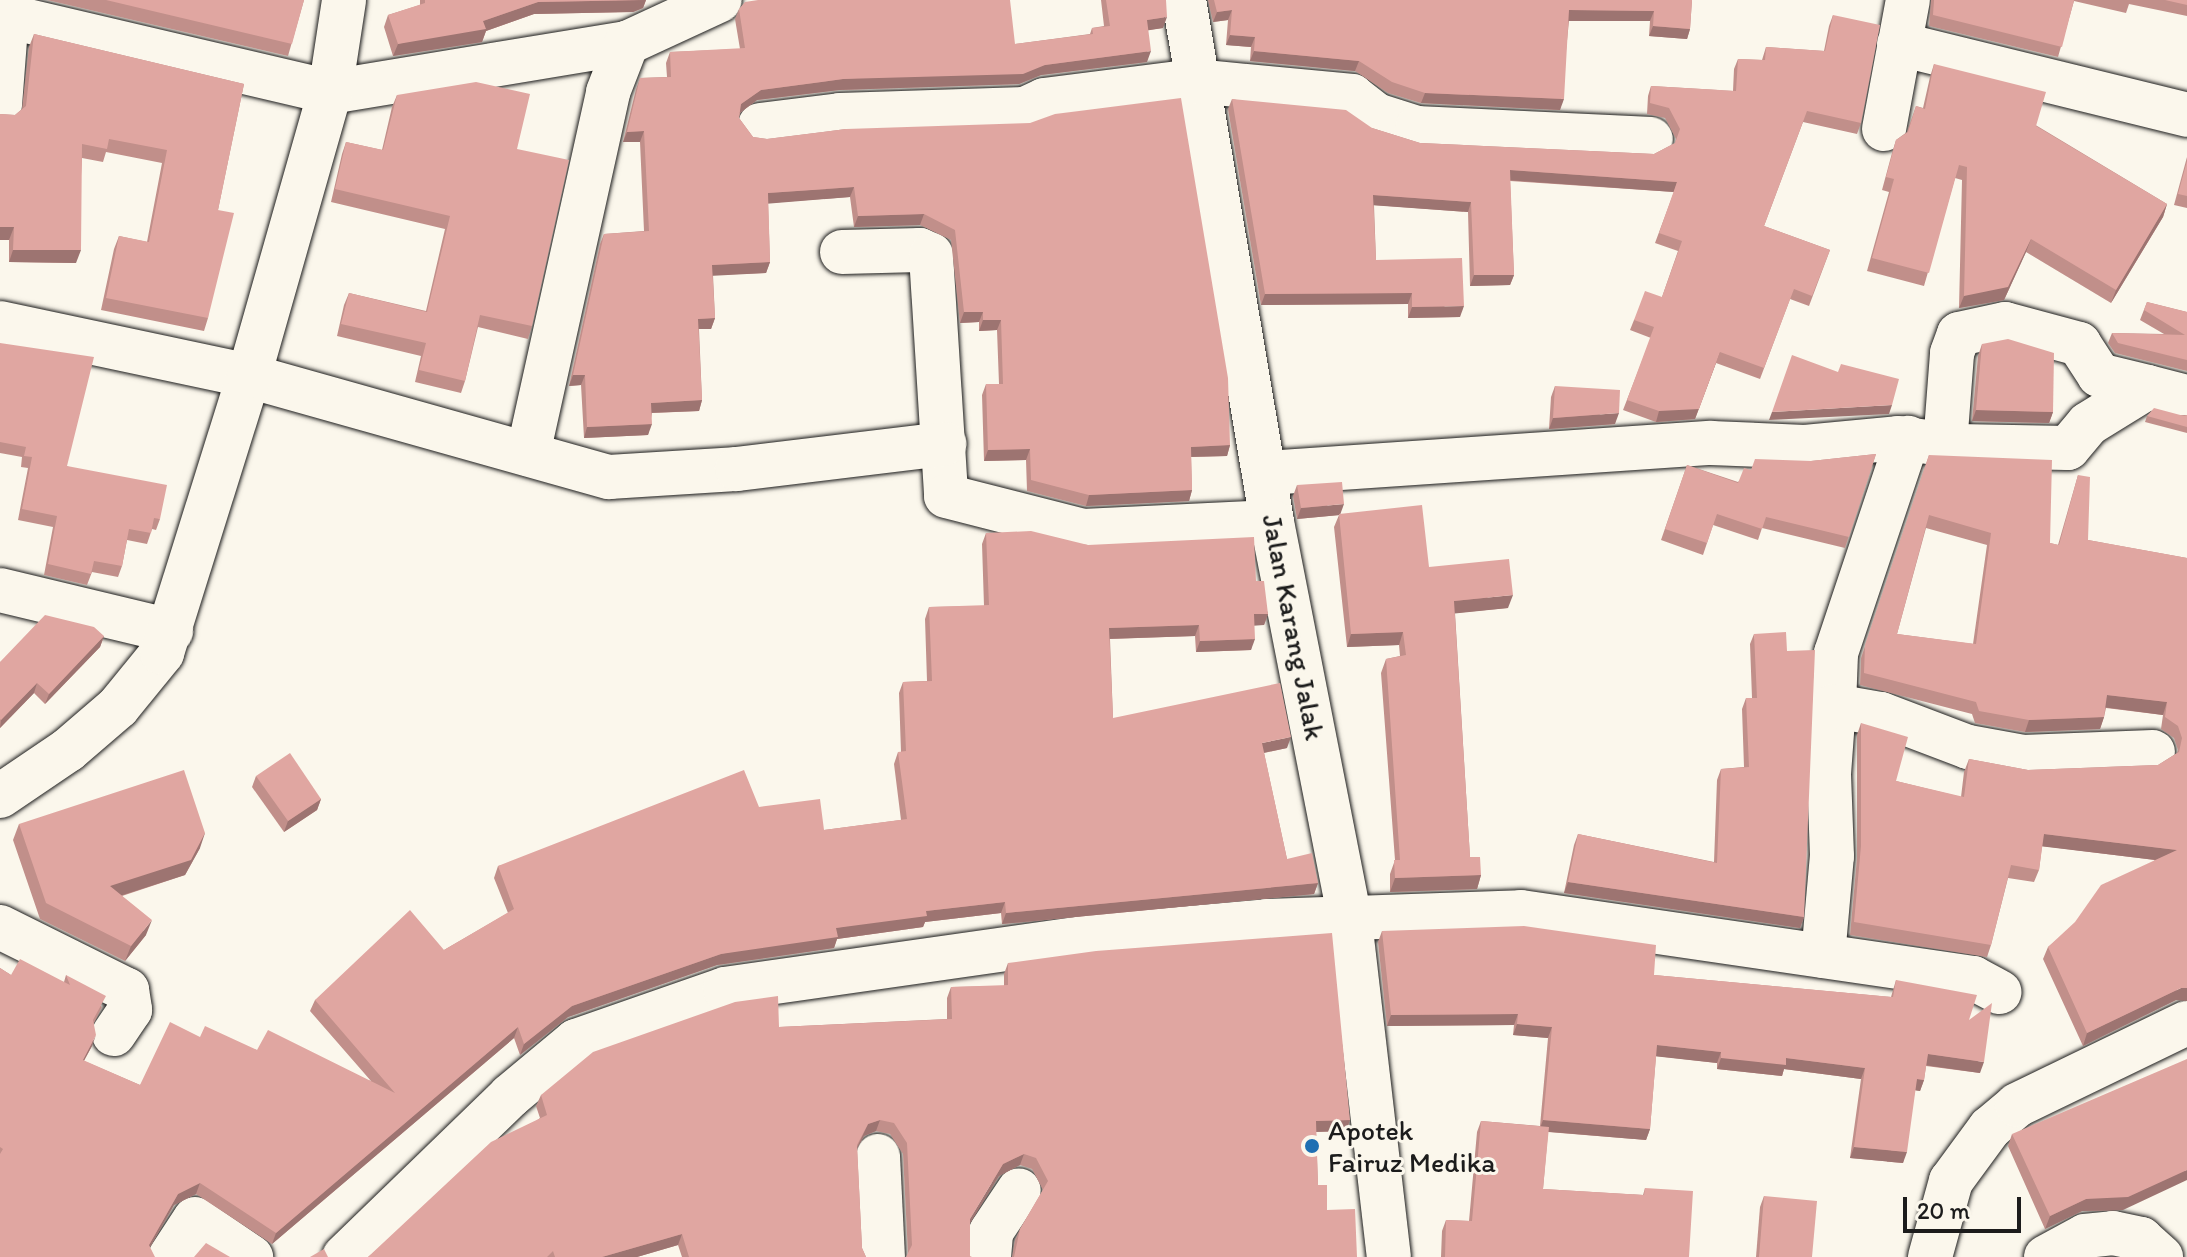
<!DOCTYPE html>
<html>
<head>
<meta charset="utf-8">
<style>
	body { margin:0 }
	#map { position:relative; width:2187px; height:1257px; overflow:hidden; background:#fbf7ec; font-family:Itim,sans-serif }
	div>[style] { position:absolute }
	[style*='--x'] { left:calc(var(--x)*1px); top:calc(var(--y)*1px); width:calc(var(--w)*1px); rotate:calc(var(--a)*1deg) }
	.roads { filter:drop-shadow(0 0 2px #1c1c1c) drop-shadow(0 0 2px #1c1c1c) }
	.minor>* { height:44px; margin:-22px; padding:0 22px; transform-origin:22px; border-radius:22px; background:#fbf7ec }
	.wall>* { inset:0; background:#c18f8a }
	.shaded-wall>* { inset:0; background:#9d7471 }
	.building>* { inset:0; background:#e0a6a1 }
	.dots>* { width:22px; height:22px; translate:-50% -50%; box-sizing:border-box; border:4px solid #fbf7ec; border-radius:50% }
	span { translate:-50% -50%; white-space:nowrap; text-align:center; line-height:1.15; -webkit-text-stroke:6px #fbf7ec; paint-order:stroke }
	.street-label { font-size:28px; color:#1c1c1c }
	.poi-label { font-size:28px; color:#1c1c1c }
	.left { translate:0 -50%; text-align:left }
	.scale { position:absolute; left:1903px; top:1197px; width:118px; height:36px; box-sizing:border-box; border:4px solid #1c1c1c; border-top:0; padding-left:10px; font-size:24px; line-height:28px; white-space:nowrap; color:#1c1c1c; -webkit-text-stroke:6px #fbf7ec; paint-order:stroke }
</style>
</head>
<body>
<div id="map">
	<div class="roads">
		<div class="minor">
			<div style="--x:1184;--y:0;--w:529;--a:80.43"></div>
			<div style="--x:1272;--y:522;--w:407;--a:78.9"></div>
			<div style="--x:1350;--y:921;--w:338;--a:83.4"></div>
			<div style="--x:6;--y:16;--w:333;--a:13.2"></div>
			<div style="--x:330;--y:92;--w:301;--a:-9.4"></div>
			<div style="--x:627;--y:43;--w:102;--a:-24.8"></div>
			<div style="--x:1899;--y:44;--w:297;--a:13.8"></div>
			<div style="--x:0;--y:105;--w:105;--a:-85.6"></div>
			<div style="--x:760;--y:125;--w:81;--a:-7.1"></div>
			<div style="--x:840;--y:115;--w:185;--a:-1.9"></div>
			<div style="--x:1025;--y:109;--w:21;--a:-25"></div>
			<div style="--x:1044;--y:100;--w:151;--a:-7.2"></div>
			<div style="--x:1194;--y:81;--w:159;--a:5.4"></div>
			<div style="--x:1352;--y:96;--w:31;--a:38"></div>
			<div style="--x:1376;--y:115;--w:43;--a:17.6"></div>
			<div style="--x:1417;--y:128;--w:234;--a:2.7"></div>
			<div style="--x:1884;--y:129;--w:131;--a:-79.5"></div>
			<div style="--x:842;--y:252;--w:78;--a:-1.5"></div>
			<div style="--x:920;--y:250;--w:12;--a:24"></div>
			<div style="--x:931;--y:255;--w:241;--a:86.4"></div>
			<div style="--x:946;--y:496;--w:141;--a:14.3"></div>
			<div style="--x:1083;--y:531;--w:189;--a:-2.7"></div>
			<div style="--x:0;--y:323;--w:255;--a:12"></div>
			<div style="--x:249;--y:376;--w:374;--a:15.7"></div>
			<div style="--x:609;--y:477;--w:128;--a:-3.6"></div>
			<div style="--x:737;--y:469;--w:209;--a:-6.9"></div>
			<div style="--x:1945;--y:445;--w:92;--a:-85.6"></div>
			<div style="--x:1952;--y:353;--w:20;--a:-70"></div>
			<div style="--x:1959;--y:334;--w:47;--a:-12.3"></div>
			<div style="--x:2005;--y:324;--w:77;--a:15.1"></div>
			<div style="--x:2079;--y:344;--w:37;--a:57"></div>
			<div style="--x:2099;--y:375;--w:50;--a:13.8"></div>
			<div style="--x:528;--y:454;--w:371;--a:-77.5"></div>
			<div style="--x:608;--y:92;--w:53;--a:-68.8"></div>
			<div style="--x:1267;--y:473;--w:445;--a:-3.9"></div>
			<div style="--x:1711;--y:443;--w:94;--a:2.4"></div>
			<div style="--x:1805;--y:447;--w:93;--a:-5.5"></div>
			<div style="--x:1898;--y:438;--w:60;--a:7.7"></div>
			<div style="--x:1957;--y:446;--w:111;--a:1"></div>
			<div style="--x:2068;--y:448;--w:31;--a:-50"></div>
			<div style="--x:2088;--y:424;--w:70;--a:-31.7"></div>
			<div style="--x:2148;--y:387;--w:40;--a:14.4"></div>
			<div style="--x:0;--y:590;--w:176;--a:13.5"></div>
			<div style="--x:1834;--y:706;--w:53;--a:-87.8"></div>
			<div style="--x:1836;--y:653;--w:227;--a:-71.5"></div>
			<div style="--x:0;--y:796;--w:82;--a:-34.1"></div>
			<div style="--x:68;--y:750;--w:66;--a:-40.7"></div>
			<div style="--x:118;--y:707;--w:70;--a:-50.8"></div>
			<div style="--x:162;--y:653;--w:290;--a:-72.6"></div>
			<div style="--x:249;--y:376;--w:295;--a:-74.1"></div>
			<div style="--x:330;--y:92;--w:93;--a:-81.3"></div>
			<div style="--x:0;--y:927;--w:142;--a:26.4"></div>
			<div style="--x:127;--y:990;--w:20;--a:81"></div>
			<div style="--x:130;--y:1010;--w:29;--a:124"></div>
			<div style="--x:1823;--y:956;--w:100;--a:-84.9"></div>
			<div style="--x:1832;--y:856;--w:82;--a:-92.1"></div>
			<div style="--x:1829;--y:774;--w:68;--a:-85.8"></div>
			<div style="--x:1834;--y:706;--w:48;--a:9.7"></div>
			<div style="--x:1881;--y:714;--w:93;--a:20.8"></div>
			<div style="--x:1968;--y:747;--w:56;--a:10.3"></div>
			<div style="--x:2023;--y:757;--w:130;--a:-2.2"></div>
			<div style="--x:878;--y:1156;--w:101;--a:87.2"></div>
			<div style="--x:170;--y:1257;--w:45;--a:-56.7"></div>
			<div style="--x:195;--y:1219;--w:68;--a:34.2"></div>
			<div style="--x:344;--y:1257;--w:231;--a:-44.1"></div>
			<div style="--x:510;--y:1096;--w:86;--a:-39.8"></div>
			<div style="--x:576;--y:1041;--w:158;--a:-19.2"></div>
			<div style="--x:725;--y:989;--w:368;--a:-8.1"></div>
			<div style="--x:1089;--y:937;--w:179;--a:-5.1"></div>
			<div style="--x:1267;--y:921;--w:254;--a:-2"></div>
			<div style="--x:1521;--y:912;--w:457;--a:8.3"></div>
			<div style="--x:1973;--y:978;--w:30;--a:28"></div>
			<div style="--x:989;--y:1257;--w:25;--a:-85"></div>
			<div style="--x:991;--y:1232;--w:50;--a:-56.3"></div>
			<div style="--x:1930;--y:1257;--w:79;--a:-74.6"></div>
			<div style="--x:1951;--y:1181;--w:66;--a:-53.7"></div>
			<div style="--x:1990;--y:1128;--w:35;--a:-40"></div>
			<div style="--x:2017;--y:1105;--w:189;--a:-25.8"></div>
			<div style="--x:2046;--y:1257;--w:44;--a:-28.3"></div>
			<div style="--x:2085;--y:1236;--w:28;--a:-6"></div>
			<div style="--x:2113;--y:1233;--w:29;--a:12"></div>
			<div style="--x:2141;--y:1239;--w:27;--a:42"></div>
		</div>
	</div>
	<div class="wall">
		<div style="clip-path:polygon(47px 0,304px 0,288px 56px)"></div>
		<div style="clip-path:polygon(420px 0,646px 0,643px 8px,633px 12px,534px 14px,486px 31px,482px 42px,393px 56px,384px 27px,388px 15px,420px 5px)"></div>
		<div style="clip-path:polygon(1101px 0,1166px 0,1163px 28px,1148px 30px,1147px 62px,1041px 75px,1019px 84px,839px 90px,757px 100px,740px 113px,739px 118px,753px 137px,767px 139px,846px 129px,1230px 445px,1227px 456px,1191px 457px,1192px 490px,1189px 501px,1086px 506px,1027px 491px,1026px 460px,984px 461px,982px 395px,986px 384px,999px 384px,997px 330px,979px 331px,979px 322px,960px 323px,951px 240px,920px 225px,854px 227px,850px 197px,768px 203px,770px 262px,766px 273px,713px 275px,715px 318px,711px 329px,699px 329px,702px 400px,699px 411px,652px 413px,648px 435px,584px 438px,581px 385px,569px 386px,600px 244px,604px 234px,644px 231px,640px 142px,623px 142px,636px 89px,640px 78px,667px 77px,666px 63px,670px 52px,740px 49px,735px 19px,739px 9px,1015px 44px,1090px 34px,1092px 28px,1104px 26px)"></div>
		<div style="clip-path:polygon(1208px 0,1692px 0,1690px 29px,1687px 39px,1649px 36px,1650px 21px,1569px 21px,1560px 110px,1421px 103px,1388px 93px,1355px 71px,1250px 61px,1251px 47px,1226px 45px,1228px 20px,1213px 22px)"></div>
		<div style="clip-path:polygon(1931px 0,2187px 0,2187px 16px,2129px 4px,2126px 13px,2074px 1px,2058px 57px,1929px 26px)"></div>
		<div style="clip-path:polygon(1833px 15px,1861px 123px,1857px 134px,1803px 122px,1764px 226px,1830px 250px,1809px 306px,1790px 299px,1760px 379px,1716px 363px,1695px 419px,1656px 422px,1623px 410px,1651px 338px,1630px 330px,1634px 320px,1662px 297px,1678px 251px,1655px 243px,1674px 192px,1510px 181px,1514px 275px,1510px 285px,1470px 286px,1468px 212px,1374px 205px,1376px 260px,1460px 317px,1408px 318px,1408px 304px,1261px 305px,1228px 109px,1232px 99px,1372px 128px,1420px 143px,1654px 154px,1675px 143px,1676px 139px,1665px 118px,1647px 114px,1648px 96px,1651px 86px,1733px 91px,1734px 69px,1738px 59px,1762px 60px,1766px 47px,1824px 51px,1829px 26px)"></div>
		<div style="clip-path:polygon(34px 34px,244px 84px,218px 210px,208px 318px,204px 331px,101px 310px,114px 249px,119px 236px,147px 242px,162px 163px,106px 152px,103px 162px,82px 158px,76px 263px,9px 262px,9px 240px,0 240px,0 114px,15px 115px,22px 109px,29px 47px)"></div>
		<div style="clip-path:polygon(1934px 64px,2167px 204px,2163px 217px,2111px 303px,2026px 252px,2004px 300px,1959px 308px,1962px 180px,1955px 178px,1924px 286px,1867px 271px,1889px 192px,1882px 190px,1892px 153px,1896px 140px,1907px 132px,1916px 106px,1923px 108px,1930px 77px)"></div>
		<div style="clip-path:polygon(397px 95px,517px 149px,532px 326px,528px 339px,478px 327px,465px 381px,461px 393px,415px 382px,421px 356px,337px 336px,344px 305px,349px 293px,426px 311px,445px 229px,331px 202px,342px 154px,346px 142px,382px 150px,392px 107px)"></div>
		<div style="clip-path:polygon(2187px 157px,2187px 208px,2174px 205px)"></div>
		<div style="clip-path:polygon(2147px 302px,2187px 312px,2187px 371px,2115px 353px,2108px 343px,2112px 333px,2164px 334px,2140px 320px)"></div>
		<div style="clip-path:polygon(0 343px,67px 466px,160px 519px,156px 530px,152px 529px,147px 544px,127px 540px,122px 566px,118px 577px,92px 572px,87px 585px,44px 575px,53px 527px,18px 520px,28px 468px,21px 467px,22px 457px,0 453px)"></div>
		<div style="clip-path:polygon(1982px 344px,2053px 412px,2049px 423px,1972px 421px,1978px 356px)"></div>
		<div style="clip-path:polygon(1555px 386px,1615px 424px,1549px 429px,1551px 397px)"></div>
		<div style="clip-path:polygon(2187px 415px,2187px 433px,2145px 422px,2147px 416px)"></div>
		<div style="clip-path:polygon(1876px 454px,1845px 548px,1762px 528px,1758px 540px,1713px 525px,1703px 555px,1661px 540px,1687px 465px,1738px 482px,1751px 470px,1811px 461px)"></div>
		<div style="clip-path:polygon(evenodd,1929px 455px,2050px 543px,2058px 545px,2078px 475px,2088px 540px,2187px 558px,2176px 1000px,2083px 1046px,2043px 959px,2048px 947px,2155px 860px,2042px 846px,2039px 870px,2034px 882px,2008px 878px,1991px 945px,1987px 957px,1850px 935px,1857px 858px,1857px 735px,1861px 723px,1896px 781px,1961px 797px,1964px 772px,1969px 759px,2028px 770px,2158px 765px,2177px 753px,2178px 750px,2174px 738px,2161px 729px,2163px 715px,2106px 708px,2104px 717px,2100px 729px,2025px 732px,1975px 723px,1972px 714px,1860px 685px,1861px 658px,1929px 455px,1926px 528px,1987px 545px,1973px 644px,1897px 634px,1926px 528px)"></div>
		<div style="clip-path:polygon(1297px 485px,1340px 514px,1429px 567px,1508px 608px,1455px 613px,1470px 857px,1481px 875px,1477px 889px,1390px 892px,1390px 874px,1395px 860px,1381px 673px,1386px 659px,1400px 656px,1399px 645px,1347px 647px,1334px 527px,1339px 515px,1297px 519px,1293px 496px)"></div>
		<div style="clip-path:polygon(986px 533px,1088px 545px,1256px 581px,1268px 614px,1264px 625px,1254px 625px,1251px 650px,1196px 652px,1195px 636px,1110px 639px,1113px 718px,1287px 748px,1264px 753px,1287px 859px,1318px 883px,1314px 894px,1002px 924px,1001px 913px,925px 922px,923px 927px,837px 939px,834px 948px,717px 965px,568px 1017px,520px 1055px,514px 1038px,272px 1244px,196px 1194px,174px 1205px,150px 1247px,0 1257px,0 968px,11px 975px,64px 982px,66px 975px,102px 1007px,94px 1023px,92px 1046px,84px 1061px,140px 1085px,200px 1037px,257px 1050px,371px 1081px,310px 1011px,315px 1000px,444px 950px,508px 913px,494px 878px,498px 866px,759px 807px,824px 830px,901px 820px,894px 764px,898px 752px,901px 752px,899px 693px,903px 682px,927px 681px,925px 619px,929px 607px,984px 606px,982px 544px)"></div>
		<div style="clip-path:polygon(1754px 634px,1804px 917px,1800px 928px,1564px 893px,1574px 845px,1578px 834px,1714px 862px,1717px 780px,1721px 769px,1744px 767px,1742px 709px,1746px 698px,1752px 698px,1750px 644px)"></div>
		<div style="clip-path:polygon(104px 636px,100px 647px,45px 704px,34px 693px,0 728px,0 662px)"></div>
		<div style="clip-path:polygon(256px 776px,321px 799px,317px 810px,284px 832px,252px 787px)"></div>
		<div style="clip-path:polygon(19px 824px,200px 848px,185px 875px,122px 896px,146px 935px,125px 961px,40px 919px,13px 840px)"></div>
		<div style="clip-path:polygon(1382px 931px,1654px 975px,1891px 997px,1896px 980px,1969px 1020px,1980px 1073px,1926px 1066px,1924px 1080px,1920px 1091px,1915px 1090px,1903px 1163px,1850px 1158px,1861px 1079px,1784px 1069px,1782px 1076px,1717px 1069px,1717px 1063px,1656px 1056px,1650px 1129px,1646px 1140px,1548px 1132px,1543px 1189px,1643px 1195px,1645px 1188px,1689px 1257px,1441px 1257px,1442px 1231px,1446px 1220px,1469px 1221px,1477px 1132px,1481px 1121px,1540px 1126px,1548px 1038px,1513px 1035px,1514px 1025px,1387px 1026px,1378px 942px)"></div>
		<div style="clip-path:polygon(1008px 963px,1350px 1120px,1346px 1131px,1316px 1132px,1318px 1185px,1327px 1210px,1357px 1257px,1012px 1257px,1015px 1240px,1020px 1229px,1043px 1190px,1032px 1169px,1020px 1165px,999px 1176px,908px 1254px,903px 1154px,890px 1134px,876px 1131px,864px 1136px,857px 1148px,862px 1248px,866px 1257px,682px 1257px,678px 1245px,637px 1257px,368px 1257px,540px 1118px,536px 1106px,541px 1095px,779px 1027px,947px 1019px,947px 998px,951px 987px,1004px 986px,1004px 974px)"></div>
		<div style="clip-path:polygon(2012px 1134px,2123px 1210px,2082px 1211px,2045px 1229px,2008px 1146px)"></div>
		<div style="clip-path:polygon(1764px 1196px,1812px 1257px,1756px 1257px,1760px 1207px)"></div>
	</div>
	<div class="shaded-wall">
		<div style="clip-path:polygon(646px 0,643px 8px,633px 12px,534px 14px,486px 31px,482px 42px,393px 56px,398px 44px,483px 21px,538px 2px)"></div>
		<div style="clip-path:polygon(1232px 10px,1228px 20px,1213px 22px,1217px 12px)"></div>
		<div style="clip-path:polygon(1569px 10px,1654px 11px,1650px 21px,1566px 21px)"></div>
		<div style="clip-path:polygon(1167px 17px,1163px 28px,1144px 31px,1147px 20px)"></div>
		<div style="clip-path:polygon(1653px 26px,1690px 29px,1687px 39px,1649px 36px)"></div>
		<div style="clip-path:polygon(1230px 35px,1255px 37px,1251px 47px,1226px 45px)"></div>
		<div style="clip-path:polygon(1151px 51px,1147px 62px,1041px 75px,1019px 84px,839px 90px,757px 100px,737px 115px,741px 104px,761px 90px,843px 79px,1045px 65px)"></div>
		<div style="clip-path:polygon(1254px 51px,1359px 61px,1355px 71px,1250px 61px)"></div>
		<div style="clip-path:polygon(1425px 93px,1564px 99px,1560px 110px,1421px 103px)"></div>
		<div style="clip-path:polygon(644px 131px,640px 142px,623px 142px,627px 132px)"></div>
		<div style="clip-path:polygon(1510px 170px,1677px 182px,1674px 192px,1506px 180px)"></div>
		<div style="clip-path:polygon(854px 187px,850px 197px,764px 204px,768px 193px)"></div>
		<div style="clip-path:polygon(1373px 195px,1471px 202px,1468px 212px,1370px 205px)"></div>
		<div style="clip-path:polygon(2167px 204px,2163px 217px,2111px 303px,2116px 290px)"></div>
		<div style="clip-path:polygon(924px 214px,920px 225px,854px 227px,858px 216px)"></div>
		<div style="clip-path:polygon(0 227px,14px 227px,9px 240px,0 240px)"></div>
		<div style="clip-path:polygon(2031px 239px,2026px 252px,2004px 300px,1959px 308px,1964px 296px)"></div>
		<div style="clip-path:polygon(13px 250px,81px 250px,76px 263px,9px 262px)"></div>
		<div style="clip-path:polygon(770px 262px,766px 273px,709px 276px,712px 265px)"></div>
		<div style="clip-path:polygon(1474px 275px,1514px 275px,1510px 285px,1470px 286px)"></div>
		<div style="clip-path:polygon(1412px 293px,1408px 304px,1261px 305px,1265px 294px)"></div>
		<div style="clip-path:polygon(1464px 306px,1460px 317px,1408px 318px,1412px 307px)"></div>
		<div style="clip-path:polygon(964px 312px,983px 312px,979px 322px,960px 323px)"></div>
		<div style="clip-path:polygon(715px 318px,711px 329px,694px 329px,698px 319px)"></div>
		<div style="clip-path:polygon(983px 320px,1001px 320px,997px 330px,979px 331px)"></div>
		<div style="clip-path:polygon(1720px 352px,1695px 419px,1656px 422px,1659px 411px)"></div>
		<div style="clip-path:polygon(573px 375px,585px 375px,581px 385px,569px 386px)"></div>
		<div style="clip-path:polygon(702px 400px,699px 411px,647px 413px,651px 403px)"></div>
		<div style="clip-path:polygon(1892px 405px,1889px 414px,1769px 420px,1772px 412px)"></div>
		<div style="clip-path:polygon(1976px 410px,2053px 412px,2049px 423px,1972px 421px)"></div>
		<div style="clip-path:polygon(1619px 413px,1615px 424px,1549px 429px,1553px 418px)"></div>
		<div style="clip-path:polygon(652px 424px,648px 435px,584px 438px,587px 427px)"></div>
		<div style="clip-path:polygon(1230px 445px,1227px 456px,1187px 457px,1191px 447px)"></div>
		<div style="clip-path:polygon(1030px 449px,1026px 460px,984px 461px,988px 450px)"></div>
		<div style="clip-path:polygon(1192px 490px,1189px 501px,1086px 506px,1089px 495px)"></div>
		<div style="clip-path:polygon(1344px 504px,1340px 515px,1297px 519px,1301px 508px)"></div>
		<div style="clip-path:polygon(1513px 595px,1508px 608px,1450px 614px,1454px 601px)"></div>
		<div style="clip-path:polygon(1254px 614px,1268px 614px,1264px 625px,1250px 626px)"></div>
		<div style="clip-path:polygon(1199px 625px,1195px 636px,1105px 639px,1109px 628px)"></div>
		<div style="clip-path:polygon(1403px 632px,1399px 645px,1347px 647px,1351px 634px)"></div>
		<div style="clip-path:polygon(104px 636px,100px 647px,45px 704px,49px 694px)"></div>
		<div style="clip-path:polygon(1255px 639px,1251px 650px,1196px 652px,1200px 641px)"></div>
		<div style="clip-path:polygon(37px 683px,34px 693px,0 728px,1px 720px)"></div>
		<div style="clip-path:polygon(2107px 695px,2167px 702px,2163px 715px,2103px 707px)"></div>
		<div style="clip-path:polygon(2104px 717px,2100px 729px,2025px 732px,2029px 720px)"></div>
		<div style="clip-path:polygon(1291px 737px,1287px 748px,1258px 754px,1262px 743px)"></div>
		<div style="clip-path:polygon(321px 799px,317px 810px,284px 832px,288px 821px)"></div>
		<div style="clip-path:polygon(205px 833px,200px 848px,185px 875px,104px 901px,110px 886px)"></div>
		<div style="clip-path:polygon(2044px 834px,2177px 850px,2172px 862px,2039px 846px)"></div>
		<div style="clip-path:polygon(1481px 875px,1477px 889px,1390px 892px,1395px 878px)"></div>
		<div style="clip-path:polygon(1568px 882px,1804px 917px,1800px 928px,1564px 893px)"></div>
		<div style="clip-path:polygon(1318px 883px,1314px 894px,1002px 924px,1006px 913px)"></div>
		<div style="clip-path:polygon(1005px 902px,1001px 913px,925px 922px,923px 927px,837px 939px,834px 948px,717px 965px,568px 1017px,520px 1055px,524px 1044px,572px 1006px,721px 954px,836px 928px,926px 911px)"></div>
		<div style="clip-path:polygon(152px 920px,146px 935px,125px 961px,131px 946px)"></div>
		<div style="clip-path:polygon(2181px 988px,2187px 988px,2187px 1001px,2176px 1000px,2083px 1046px,2087px 1033px)"></div>
		<div style="clip-path:polygon(1518px 1014px,1514px 1025px,1387px 1026px,1391px 1015px)"></div>
		<div style="clip-path:polygon(1517px 1024px,1552px 1027px,1548px 1038px,1513px 1035px)"></div>
		<div style="clip-path:polygon(518px 1027px,514px 1038px,272px 1244px,276px 1233px)"></div>
		<div style="clip-path:polygon(96px 1035px,92px 1046px,78px 1071px,83px 1060px)"></div>
		<div style="clip-path:polygon(1657px 1045px,1721px 1052px,1717px 1063px,1653px 1056px)"></div>
		<div style="clip-path:polygon(1928px 1054px,1984px 1062px,1980px 1073px,1924px 1065px)"></div>
		<div style="clip-path:polygon(1721px 1058px,1786px 1058px,1865px 1068px,1861px 1079px,1784px 1069px,1782px 1076px,1717px 1069px)"></div>
		<div style="clip-path:polygon(1917px 1079px,1924px 1080px,1920px 1091px,1913px 1090px)"></div>
		<div style="clip-path:polygon(880px 1120px,876px 1131px,864px 1136px,853px 1156px,868px 1124px)"></div>
		<div style="clip-path:polygon(1350px 1120px,1346px 1131px,1312px 1132px,1316px 1121px)"></div>
		<div style="clip-path:polygon(1543px 1120px,1650px 1129px,1646px 1140px,1539px 1131px)"></div>
		<div style="clip-path:polygon(1854px 1147px,1907px 1152px,1903px 1163px,1850px 1158px)"></div>
		<div style="clip-path:polygon(1024px 1154px,1020px 1165px,999px 1176px,966px 1230px,970px 1219px,1003px 1164px)"></div>
		<div style="clip-path:polygon(2187px 1170px,2187px 1180px,2123px 1210px,2082px 1211px,2045px 1229px,2050px 1216px,2086px 1199px)"></div>
		<div style="clip-path:polygon(200px 1183px,196px 1194px,174px 1205px,145px 1256px,149px 1245px,178px 1194px)"></div>
		<div style="clip-path:polygon(682px 1234px,678px 1245px,637px 1257px,602px 1257px)"></div>
	</div>
	<div class="building">
		<div style="clip-path:polygon(106px 0,304px 0,292px 44px)"></div>
		<div style="clip-path:polygon(425px 0,639px 0,538px 2px,483px 21px,486px 29px,398px 44px,388px 15px,425px 3px)"></div>
		<div style="clip-path:polygon(758px 0,1010px 0,1015px 44px,1093px 34px,1092px 28px,1110px 26px,1106px 0,1166px 0,1167px 17px,1147px 20px,1151px 51px,1045px 65px,1023px 74px,843px 79px,761px 90px,741px 104px,739px 118px,753px 137px,767px 139px,846px 129px,1030px 123px,1055px 114px,1181px 98px,1228px 378px,1230px 445px,1191px 447px,1192px 490px,1089px 495px,1031px 480px,1030px 449px,988px 450px,986px 384px,1003px 384px,1001px 320px,983px 320px,983px 312px,964px 312px,955px 230px,924px 214px,858px 216px,854px 187px,768px 193px,770px 262px,712px 265px,715px 318px,698px 319px,702px 400px,651px 403px,652px 424px,587px 427px,585px 375px,573px 375px,604px 234px,649px 231px,644px 131px,627px 132px,640px 78px,671px 77px,670px 52px,745px 48px,739px 9px,745px 2px)"></div>
		<div style="clip-path:polygon(1214px 0,1692px 0,1690px 29px,1653px 26px,1654px 11px,1569px 10px,1564px 99px,1425px 93px,1392px 82px,1359px 61px,1254px 51px,1255px 37px,1230px 35px,1232px 10px,1217px 12px)"></div>
		<div style="clip-path:polygon(1934px 0,2074px 0,2062px 47px,1933px 15px)"></div>
		<div style="clip-path:polygon(2165px 0,2187px 0,2187px 5px)"></div>
		<div style="clip-path:polygon(1833px 15px,1880px 25px,1861px 123px,1807px 111px,1764px 226px,1830px 250px,1812px 296px,1794px 289px,1764px 368px,1720px 352px,1699px 409px,1659px 411px,1627px 400px,1654px 327px,1634px 320px,1645px 291px,1662px 297px,1682px 241px,1659px 233px,1677px 182px,1510px 170px,1514px 275px,1474px 275px,1471px 202px,1373px 195px,1376px 260px,1462px 258px,1464px 306px,1412px 307px,1412px 293px,1265px 294px,1232px 99px,1346px 110px,1372px 128px,1420px 143px,1654px 154px,1675px 143px,1680px 129px,1669px 108px,1650px 103px,1651px 86px,1736px 91px,1738px 59px,1765px 60px,1766px 47px,1825px 51px)"></div>
		<div style="clip-path:polygon(34px 34px,244px 84px,218px 210px,234px 213px,208px 318px,106px 298px,119px 236px,149px 242px,167px 150px,109px 139px,107px 149px,82px 144px,81px 250px,13px 250px,14px 227px,0 227px,0 114px,15px 115px,26px 106px)"></div>
		<div style="clip-path:polygon(1934px 64px,2046px 92px,2036px 126px,2167px 204px,2116px 290px,2031px 239px,2008px 287px,1964px 296px,1967px 167px,1959px 165px,1929px 273px,1872px 258px,1894px 179px,1886px 177px,1896px 140px,1908px 132px,1916px 106px,1925px 109px)"></div>
		<div style="clip-path:polygon(476px 82px,530px 94px,517px 149px,569px 160px,532px 326px,480px 315px,465px 381px,419px 370px,426px 343px,341px 324px,349px 293px,427px 312px,450px 216px,335px 189px,346px 142px,383px 150px,397px 95px)"></div>
		<div style="clip-path:polygon(2187px 161px,2187px 196px,2178px 194px)"></div>
		<div style="clip-path:polygon(2147px 302px,2187px 312px,2187px 360px,2118px 343px,2112px 333px,2185px 335px,2144px 310px)"></div>
		<div style="clip-path:polygon(2008px 339px,2054px 353px,2053px 412px,1976px 410px,1982px 344px)"></div>
		<div style="clip-path:polygon(0 343px,94px 357px,67px 466px,167px 485px,160px 519px,154px 518px,151px 533px,129px 529px,122px 566px,94px 561px,91px 574px,48px 564px,57px 516px,22px 509px,32px 457px,24px 456px,26px 447px,0 442px)"></div>
		<div style="clip-path:polygon(1792px 355px,1838px 372px,1841px 364px,1899px 379px,1892px 405px,1772px 412px)"></div>
		<div style="clip-path:polygon(1555px 386px,1620px 390px,1619px 413px,1553px 418px)"></div>
		<div style="clip-path:polygon(2154px 408px,2184px 416px,2187px 415px,2187px 427px,2147px 416px)"></div>
		<div style="clip-path:polygon(1876px 454px,1849px 537px,1766px 517px,1762px 529px,1717px 514px,1707px 543px,1665px 529px,1687px 465px,1738px 483px,1744px 468px,1751px 470px,1755px 459px,1811px 461px)"></div>
		<div style="clip-path:polygon(evenodd,1929px 455px,2052px 460px,2050px 543px,2059px 545px,2078px 475px,2090px 477px,2088px 540px,2187px 558px,2187px 988px,2181px 988px,2087px 1033px,2048px 947px,2075px 922px,2101px 885px,2177px 850px,2044px 834px,2039px 870px,2011px 865px,1991px 945px,1854px 922px,1861px 846px,1861px 723px,1908px 737px,1896px 781px,1964px 797px,1969px 759px,2028px 770px,2158px 765px,2179px 752px,2182px 738px,2178px 726px,2165px 717px,2167px 702px,2107px 695px,2104px 717px,2029px 720px,1979px 711px,1976px 702px,1864px 673px,1865px 645px,1929px 455px,1929px 515px,1991px 533px,1976px 644px,1897px 634px,1929px 515px)"></div>
		<div style="clip-path:polygon(1342px 482px,1344px 504px,1301px 508px,1297px 485px)"></div>
		<div style="clip-path:polygon(1422px 505px,1429px 567px,1509px 559px,1513px 595px,1454px 601px,1470px 857px,1480px 857px,1481px 875px,1395px 878px,1394px 860px,1400px 860px,1386px 659px,1406px 655px,1403px 632px,1351px 634px,1339px 514px)"></div>
		<div style="clip-path:polygon(1031px 531px,1088px 545px,1254px 537px,1256px 581px,1264px 581px,1268px 614px,1254px 614px,1255px 639px,1200px 641px,1199px 625px,1109px 628px,1113px 718px,1280px 683px,1291px 737px,1262px 743px,1287px 859px,1312px 853px,1318px 883px,1006px 913px,1005px 902px,926px 911px,927px 916px,836px 928px,838px 937px,721px 954px,572px 1006px,524px 1044px,518px 1027px,276px 1233px,200px 1183px,178px 1194px,149px 1245px,155px 1257px,0 1257px,0 1154px,3px 1149px,0 1147px,0 968px,11px 975px,20px 959px,70px 985px,66px 975px,106px 996px,93px 1020px,96px 1035px,83px 1060px,140px 1085px,170px 1022px,200px 1037px,205px 1026px,257px 1050px,268px 1030px,395px 1093px,315px 1000px,410px 910px,444px 950px,514px 909px,498px 866px,744px 770px,759px 807px,820px 799px,824px 830px,907px 819px,898px 752px,906px 751px,903px 682px,932px 681px,929px 607px,989px 605px,986px 533px)"></div>
		<div style="clip-path:polygon(45px 615px,94px 627px,104px 636px,49px 694px,37px 683px,1px 720px,0 719px,0 662px)"></div>
		<div style="clip-path:polygon(1786px 632px,1787px 651px,1815px 650px,1804px 917px,1568px 882px,1578px 834px,1717px 863px,1721px 769px,1749px 767px,1746px 698px,1757px 698px,1754px 634px)"></div>
		<div style="clip-path:polygon(290px 753px,321px 799px,288px 821px,256px 776px)"></div>
		<div style="clip-path:polygon(184px 770px,205px 833px,191px 860px,110px 886px,152px 920px,131px 946px,46px 903px,19px 824px)"></div>
		<div style="clip-path:polygon(1524px 926px,1656px 945px,1654px 975px,1893px 997px,1896px 980px,1977px 995px,1969px 1020px,1992px 1003px,1984px 1062px,1928px 1054px,1924px 1080px,1917px 1079px,1907px 1152px,1854px 1147px,1865px 1068px,1786px 1058px,1786px 1065px,1721px 1058px,1721px 1052px,1657px 1045px,1650px 1129px,1543px 1120px,1552px 1027px,1517px 1024px,1518px 1014px,1391px 1015px,1382px 931px)"></div>
		<div style="clip-path:polygon(1332px 933px,1350px 1120px,1316px 1121px,1318px 1185px,1327px 1185px,1327px 1210px,1355px 1209px,1357px 1257px,1014px 1257px,1020px 1229px,1048px 1181px,1036px 1158px,1024px 1154px,1003px 1164px,970px 1219px,970px 1256px,972px 1257px,906px 1257px,912px 1245px,907px 1143px,894px 1123px,880px 1120px,868px 1124px,857px 1145px,862px 1248px,866px 1257px,689px 1257px,682px 1234px,602px 1257px,555px 1257px,553px 1251px,547px 1257px,368px 1257px,491px 1142px,547px 1115px,541px 1095px,593px 1052px,735px 1002px,778px 996px,779px 1027px,952px 1019px,951px 987px,1008px 985px,1008px 963px,1096px 951px)"></div>
		<div style="clip-path:polygon(2187px 1059px,2187px 1170px,2128px 1197px,2086px 1199px,2050px 1216px,2012px 1134px)"></div>
		<div style="clip-path:polygon(1481px 1121px,1549px 1127px,1543px 1189px,1644px 1195px,1645px 1188px,1693px 1191px,1689px 1257px,1445px 1257px,1446px 1220px,1472px 1221px)"></div>
		<div style="clip-path:polygon(1764px 1196px,1817px 1201px,1812px 1257px,1759px 1257px)"></div>
		<div style="clip-path:polygon(206px 1243px,230px 1257px,194px 1257px)"></div>
		<div style="clip-path:polygon(324px 1249px,328px 1257px,310px 1257px)"></div>
	</div>
	<div class="dots">
		<div style="left:1312px;top:1146px;background:#1f6fb2"></div>
	</div>
	<div class="street-label">
		<span style="left:1294px;top:627px;rotate:79deg">Jalan Karang Jalak</span>
	</div>
	<div class="poi-label">
		<span class="left" style="left:1328px;top:1146px">Apotek<br>Fairuz Medika</span>
	</div>
	<div class="scale">20 m</div>
</div>
</body>
</html>
